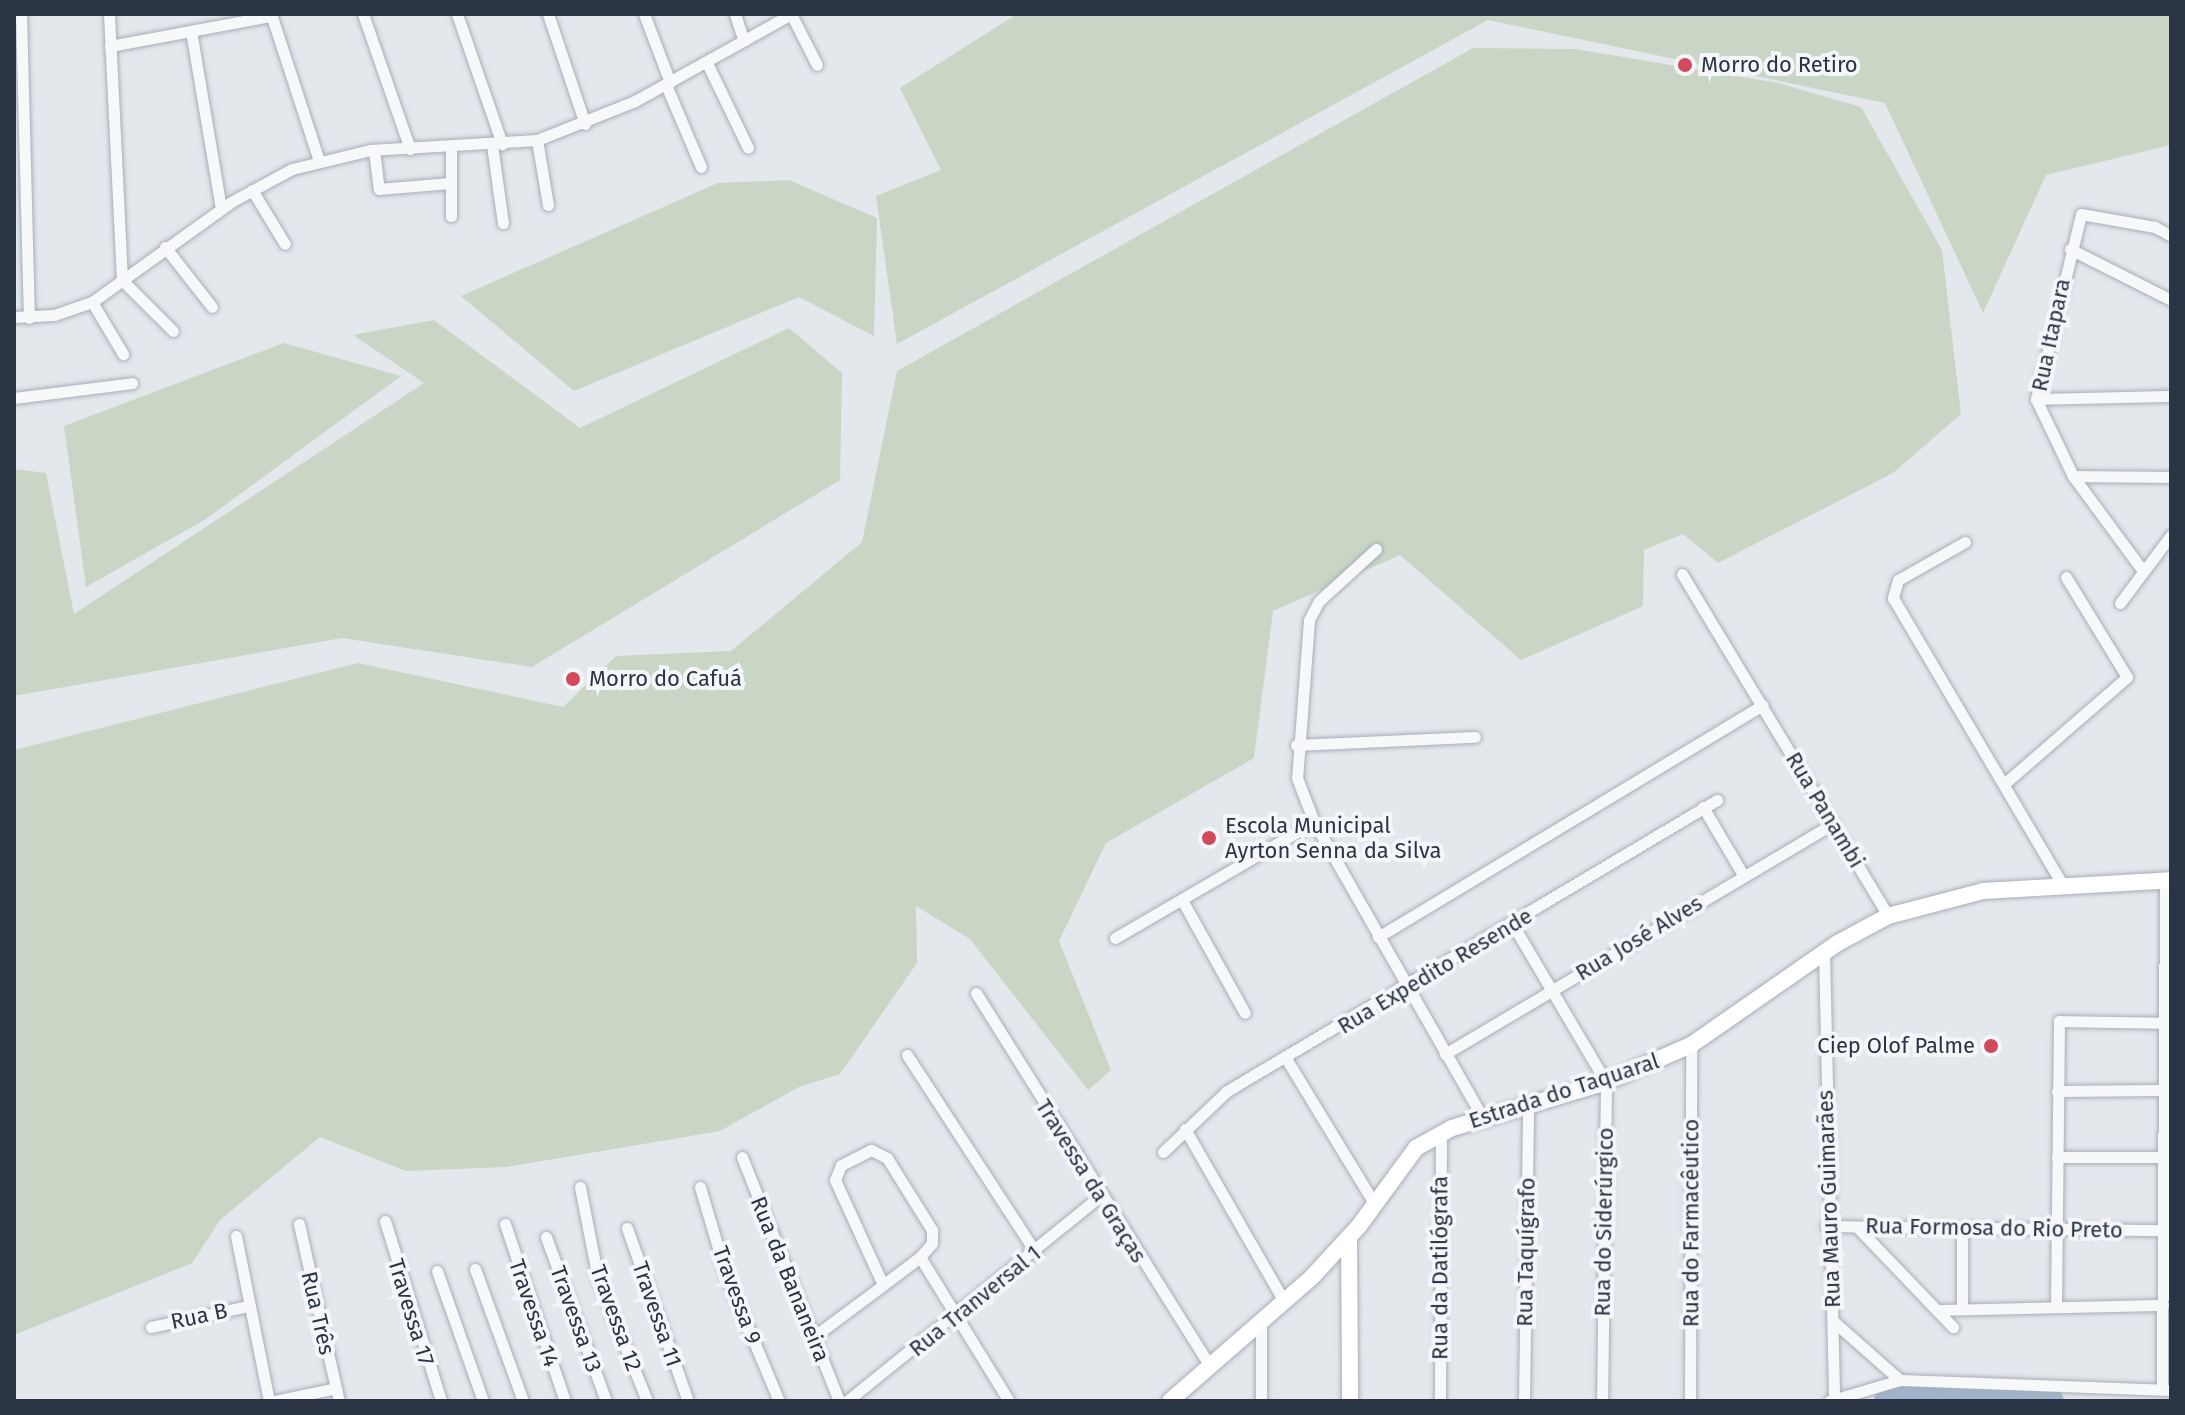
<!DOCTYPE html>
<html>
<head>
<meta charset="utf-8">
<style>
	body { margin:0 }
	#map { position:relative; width:2185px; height:1415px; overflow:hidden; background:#e4e7ec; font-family:"Fira Sans",sans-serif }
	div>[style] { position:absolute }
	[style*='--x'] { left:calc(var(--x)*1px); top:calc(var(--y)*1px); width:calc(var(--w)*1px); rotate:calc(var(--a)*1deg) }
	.green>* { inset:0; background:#c9d6c5 }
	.river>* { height:26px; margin:-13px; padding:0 13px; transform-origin:13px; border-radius:13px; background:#9fb4cc }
	.roads { filter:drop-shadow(0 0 2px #a9aeb7) drop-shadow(0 0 2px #a9aeb7) }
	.street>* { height:11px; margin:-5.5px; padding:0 5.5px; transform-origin:5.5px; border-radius:5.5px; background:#f7f8fa }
	.secondary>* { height:16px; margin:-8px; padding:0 8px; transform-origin:8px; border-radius:8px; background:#fff }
	.dots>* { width:22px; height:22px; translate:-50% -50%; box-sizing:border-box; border:4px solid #f4f6f9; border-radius:50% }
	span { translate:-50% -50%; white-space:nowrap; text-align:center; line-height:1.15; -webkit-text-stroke:8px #f4f6f9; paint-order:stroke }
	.poi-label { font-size:22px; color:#2b3445 }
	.left { translate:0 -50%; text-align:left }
	.right { translate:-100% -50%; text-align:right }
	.street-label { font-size:22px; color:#2b3445 }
	.frame { position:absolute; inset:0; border:16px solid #2b3445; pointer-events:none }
</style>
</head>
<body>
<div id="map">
	<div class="green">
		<div style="clip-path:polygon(1017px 14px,2171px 14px,2171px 145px,2046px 175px,1983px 313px,1885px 103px,1488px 20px,897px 344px,876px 196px,941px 170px,900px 88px)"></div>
		<div style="clip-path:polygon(1473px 48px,1575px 49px,1778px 83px,1861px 107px,1942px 250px,1961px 414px,1893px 473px,1718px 563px,1683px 534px,1644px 550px,1643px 606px,1521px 660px,1400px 555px,1273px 611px,1254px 758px,1106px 843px,1059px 941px,1111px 1070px,1088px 1090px,970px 939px,916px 906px,917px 963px,840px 1074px,799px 1087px,720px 1131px,507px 1167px,406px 1171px,320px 1137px,220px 1220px,192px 1263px,14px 1335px,14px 750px,358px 663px,563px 707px,616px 656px,731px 651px,862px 542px,897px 371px)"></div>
		<div style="clip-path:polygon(789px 180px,877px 218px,874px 336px,799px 297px,574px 391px,461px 296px,718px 183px)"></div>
		<div style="clip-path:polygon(434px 320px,580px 428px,789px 328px,842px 373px,840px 480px,532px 667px,342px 638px,14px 696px,14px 469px,46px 473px,74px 614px,424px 383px,353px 335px)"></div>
		<div style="clip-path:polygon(284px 343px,401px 376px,206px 519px,86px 587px,64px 426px)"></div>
	</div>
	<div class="river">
		<div style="--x:1887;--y:1401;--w:53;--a:-7.5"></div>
		<div style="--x:1940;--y:1394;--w:111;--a:3.6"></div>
	</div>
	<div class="roads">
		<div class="street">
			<div style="--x:21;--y:14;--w:304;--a:88.5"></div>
			<div style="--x:109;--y:14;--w:266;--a:87.2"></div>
			<div style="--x:122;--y:280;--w:72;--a:45"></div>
			<div style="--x:271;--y:14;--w:155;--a:71.9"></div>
			<div style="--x:363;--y:14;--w:143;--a:70.8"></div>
			<div style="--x:457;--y:14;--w:138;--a:70.9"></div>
			<div style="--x:548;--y:14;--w:116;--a:71.4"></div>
			<div style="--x:644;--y:14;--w:73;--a:69.1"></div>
			<div style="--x:735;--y:14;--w:28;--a:72"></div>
			<div style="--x:791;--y:14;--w:57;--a:63"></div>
			<div style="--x:191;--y:31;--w:180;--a:80.4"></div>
			<div style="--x:110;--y:46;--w:164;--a:-10.6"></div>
			<div style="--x:707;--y:63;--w:94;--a:64.2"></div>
			<div style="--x:666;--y:85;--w:89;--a:66.9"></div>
			<div style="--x:537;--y:140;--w:66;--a:80.4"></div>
			<div style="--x:492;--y:145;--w:79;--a:82"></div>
			<div style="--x:451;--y:149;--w:67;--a:90"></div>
			<div style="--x:374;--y:150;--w:39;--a:83"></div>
			<div style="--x:379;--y:189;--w:71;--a:-4.8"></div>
			<div style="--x:252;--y:190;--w:63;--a:58.6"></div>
			<div style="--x:165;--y:247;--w:76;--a:51.9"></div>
			<div style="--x:2070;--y:249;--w:113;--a:26.8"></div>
			<div style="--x:92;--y:302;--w:61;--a:59.2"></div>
			<div style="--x:14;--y:317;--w:40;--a:-2.9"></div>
			<div style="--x:54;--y:315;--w:40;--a:-18.9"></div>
			<div style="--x:92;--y:302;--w:171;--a:-35.7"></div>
			<div style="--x:231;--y:202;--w:69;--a:-28.4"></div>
			<div style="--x:292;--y:169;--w:80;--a:-13.7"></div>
			<div style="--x:370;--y:150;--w:167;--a:-3.4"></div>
			<div style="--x:537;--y:140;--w:105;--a:-21.7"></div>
			<div style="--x:635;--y:101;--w:179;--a:-29.1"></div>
			<div style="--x:14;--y:398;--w:119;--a:-7.2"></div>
			<div style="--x:2036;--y:399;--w:135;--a:-1.3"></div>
			<div style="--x:2073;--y:476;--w:98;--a:0.6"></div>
			<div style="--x:1965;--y:542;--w:77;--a:150.4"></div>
			<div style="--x:1898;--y:580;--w:19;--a:106"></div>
			<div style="--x:1893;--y:598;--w:334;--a:59.4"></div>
			<div style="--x:1376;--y:549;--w:77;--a:137.6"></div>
			<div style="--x:1319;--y:601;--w:21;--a:118"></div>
			<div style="--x:1309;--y:620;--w:158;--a:94.3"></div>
			<div style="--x:1297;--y:778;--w:47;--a:68.9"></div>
			<div style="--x:1314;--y:822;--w:339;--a:60.3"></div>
			<div style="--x:2143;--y:571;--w:118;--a:-126.4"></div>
			<div style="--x:2073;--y:476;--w:85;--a:-115.7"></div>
			<div style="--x:2036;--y:399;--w:190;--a:-76.3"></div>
			<div style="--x:2081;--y:214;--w:75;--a:10"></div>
			<div style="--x:2155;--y:227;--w:18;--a:29"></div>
			<div style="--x:1682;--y:574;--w:399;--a:58.9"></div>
			<div style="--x:2120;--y:603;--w:85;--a:-53.1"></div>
			<div style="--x:1296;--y:745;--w:179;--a:-2.6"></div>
			<div style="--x:2004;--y:784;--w:163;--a:-41"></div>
			<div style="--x:2127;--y:677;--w:117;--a:-121.4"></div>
			<div style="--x:1703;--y:807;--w:79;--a:59.5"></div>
			<div style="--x:1182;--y:900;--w:129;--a:60.9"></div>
			<div style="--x:1513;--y:925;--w:182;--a:59.4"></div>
			<div style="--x:1606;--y:1082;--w:319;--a:90.7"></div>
			<div style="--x:1378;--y:937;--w:449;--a:-31.1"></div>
			<div style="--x:1115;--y:938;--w:230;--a:-30.2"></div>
			<div style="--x:1824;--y:952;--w:447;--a:88.7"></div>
			<div style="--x:976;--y:993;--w:440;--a:57.9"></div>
			<div style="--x:1445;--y:1054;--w:451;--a:-30.7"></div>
			<div style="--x:907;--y:1055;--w:236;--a:56.9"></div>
			<div style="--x:1287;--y:1060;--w:167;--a:58.7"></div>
			<div style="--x:2057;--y:1091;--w:104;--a:-0.6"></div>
			<div style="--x:1185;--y:1129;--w:198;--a:60.1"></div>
			<div style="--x:1163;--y:1152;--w:88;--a:-43.6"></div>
			<div style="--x:1227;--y:1091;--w:570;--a:-30.71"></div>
			<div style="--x:742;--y:1157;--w:263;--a:68.3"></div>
			<div style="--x:2057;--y:1157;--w:103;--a:0"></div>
			<div style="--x:580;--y:1187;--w:94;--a:78.9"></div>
			<div style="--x:598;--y:1279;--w:131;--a:68.1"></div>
			<div style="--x:700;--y:1187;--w:92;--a:73.5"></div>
			<div style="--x:726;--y:1275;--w:137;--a:67.2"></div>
			<div style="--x:385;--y:1221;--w:189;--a:72.7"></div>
			<div style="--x:299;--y:1224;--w:181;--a:77.3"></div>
			<div style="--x:505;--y:1224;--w:187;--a:71.3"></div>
			<div style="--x:1826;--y:1226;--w:335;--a:0.7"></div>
			<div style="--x:1857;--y:1227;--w:139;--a:46.2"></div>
			<div style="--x:627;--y:1228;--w:183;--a:70.6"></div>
			<div style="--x:1962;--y:1230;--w:78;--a:90"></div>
			<div style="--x:236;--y:1236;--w:168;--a:78.7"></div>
			<div style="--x:546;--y:1237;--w:175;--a:69.9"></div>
			<div style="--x:920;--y:1257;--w:169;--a:58.3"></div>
			<div style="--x:475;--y:1269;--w:140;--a:70"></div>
			<div style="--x:437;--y:1271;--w:138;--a:70.5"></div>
			<div style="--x:2056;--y:1307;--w:286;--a:-89.4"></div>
			<div style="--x:2059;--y:1021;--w:112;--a:1"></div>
			<div style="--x:1937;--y:1310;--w:226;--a:-1.3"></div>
			<div style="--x:1833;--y:1321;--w:89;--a:41.4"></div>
			<div style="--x:151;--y:1327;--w:99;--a:-12.2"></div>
			<div style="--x:812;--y:1338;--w:89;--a:-36.7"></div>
			<div style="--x:883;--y:1285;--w:46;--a:-37.1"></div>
			<div style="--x:920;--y:1257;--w:18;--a:-49"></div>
			<div style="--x:932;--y:1243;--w:13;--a:-90"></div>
			<div style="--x:932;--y:1230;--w:85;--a:-122"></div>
			<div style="--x:887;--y:1158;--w:18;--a:-153"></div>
			<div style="--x:871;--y:1150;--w:34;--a:153"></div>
			<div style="--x:841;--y:1165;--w:16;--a:112"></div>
			<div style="--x:835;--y:1180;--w:115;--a:65.4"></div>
			<div style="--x:2162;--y:1389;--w:509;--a:-89.66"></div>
			<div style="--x:275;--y:1401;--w:62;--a:-12"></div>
			<div style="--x:847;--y:1401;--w:324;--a:-39"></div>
			<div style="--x:1261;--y:1401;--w:79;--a:-90"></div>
			<div style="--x:1440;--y:1401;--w:267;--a:-89.8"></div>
			<div style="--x:1524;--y:1401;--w:298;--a:-89.2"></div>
			<div style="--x:1690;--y:1401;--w:356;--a:-89.8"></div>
			<div style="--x:1829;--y:1401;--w:74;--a:-16.5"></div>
			<div style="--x:1900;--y:1380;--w:271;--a:2.1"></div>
		</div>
		<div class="secondary">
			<div style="--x:1349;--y:1239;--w:162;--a:89.6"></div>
			<div style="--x:1170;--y:1401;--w:189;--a:-41.1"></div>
			<div style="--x:1312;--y:1277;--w:69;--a:-47.3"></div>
			<div style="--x:1359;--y:1226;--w:97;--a:-53.8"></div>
			<div style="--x:1416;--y:1148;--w:41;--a:-29.1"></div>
			<div style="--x:1452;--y:1128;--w:161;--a:-16.6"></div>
			<div style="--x:1606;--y:1082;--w:93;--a:-23.5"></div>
			<div style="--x:1691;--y:1045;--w:179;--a:-34.8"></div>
			<div style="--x:1838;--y:943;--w:57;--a:-28.4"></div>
			<div style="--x:1888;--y:916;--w:98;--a:-14.7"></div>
			<div style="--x:1983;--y:891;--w:188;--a:-3.3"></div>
		</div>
	</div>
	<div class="dots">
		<div style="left:1685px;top:65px;background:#d1495b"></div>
		<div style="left:573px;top:679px;background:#d1495b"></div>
		<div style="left:1209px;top:838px;background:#d1495b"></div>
		<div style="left:1991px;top:1046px;background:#d1495b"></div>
	</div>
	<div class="poi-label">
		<span class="left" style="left:1701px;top:65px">Morro do Retiro</span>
		<span class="left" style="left:589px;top:679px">Morro do Cafuá</span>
		<span class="left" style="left:1225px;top:838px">Escola Municipal<br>Ayrton Senna da Silva</span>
		<span class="right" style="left:1975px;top:1046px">Ciep Olof Palme</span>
	</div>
	<div class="street-label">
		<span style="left:2051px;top:335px;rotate:-78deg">Rua Itapara</span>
		<span style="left:1825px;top:810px;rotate:59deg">Rua Panambi</span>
		<span style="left:1639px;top:938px;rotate:-31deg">Rua José Alves</span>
		<span style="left:1435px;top:971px;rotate:-31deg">Rua Expedito Resende</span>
		<span style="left:1564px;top:1091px;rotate:-18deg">Estrada do Taquaral</span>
		<span style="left:1091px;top:1181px;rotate:58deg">Travessa da Graças</span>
		<span style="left:1829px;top:1199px;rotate:-92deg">Rua Mauro Guimarães</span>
		<span style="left:1604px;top:1222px;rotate:-89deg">Rua do Siderúrgico</span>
		<span style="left:1691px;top:1223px;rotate:-90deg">Rua do Farmacêutico</span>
		<span style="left:1994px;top:1228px;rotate:1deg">Rua Formosa do Rio Preto</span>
		<span style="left:1526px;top:1252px;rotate:-89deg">Rua Taquígrafo</span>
		<span style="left:1440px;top:1268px;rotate:-90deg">Rua da Datilógrafa</span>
		<span style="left:790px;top:1279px;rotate:68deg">Rua da Bananeira</span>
		<span style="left:737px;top:1295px;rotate:70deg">Travessa 9</span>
		<span style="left:975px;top:1301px;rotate:-39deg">Rua Tranversal 1</span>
		<span style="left:411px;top:1312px;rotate:73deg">Travessa 17</span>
		<span style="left:318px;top:1313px;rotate:77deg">Rua Três</span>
		<span style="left:534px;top:1313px;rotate:71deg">Travessa 14</span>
		<span style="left:657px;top:1314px;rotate:71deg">Travessa 11</span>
		<span style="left:199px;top:1316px;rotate:-12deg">Rua B</span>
		<span style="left:616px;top:1318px;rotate:70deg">Travessa 12</span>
		<span style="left:576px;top:1319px;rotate:70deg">Travessa 13</span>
	</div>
	<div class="frame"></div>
</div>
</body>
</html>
